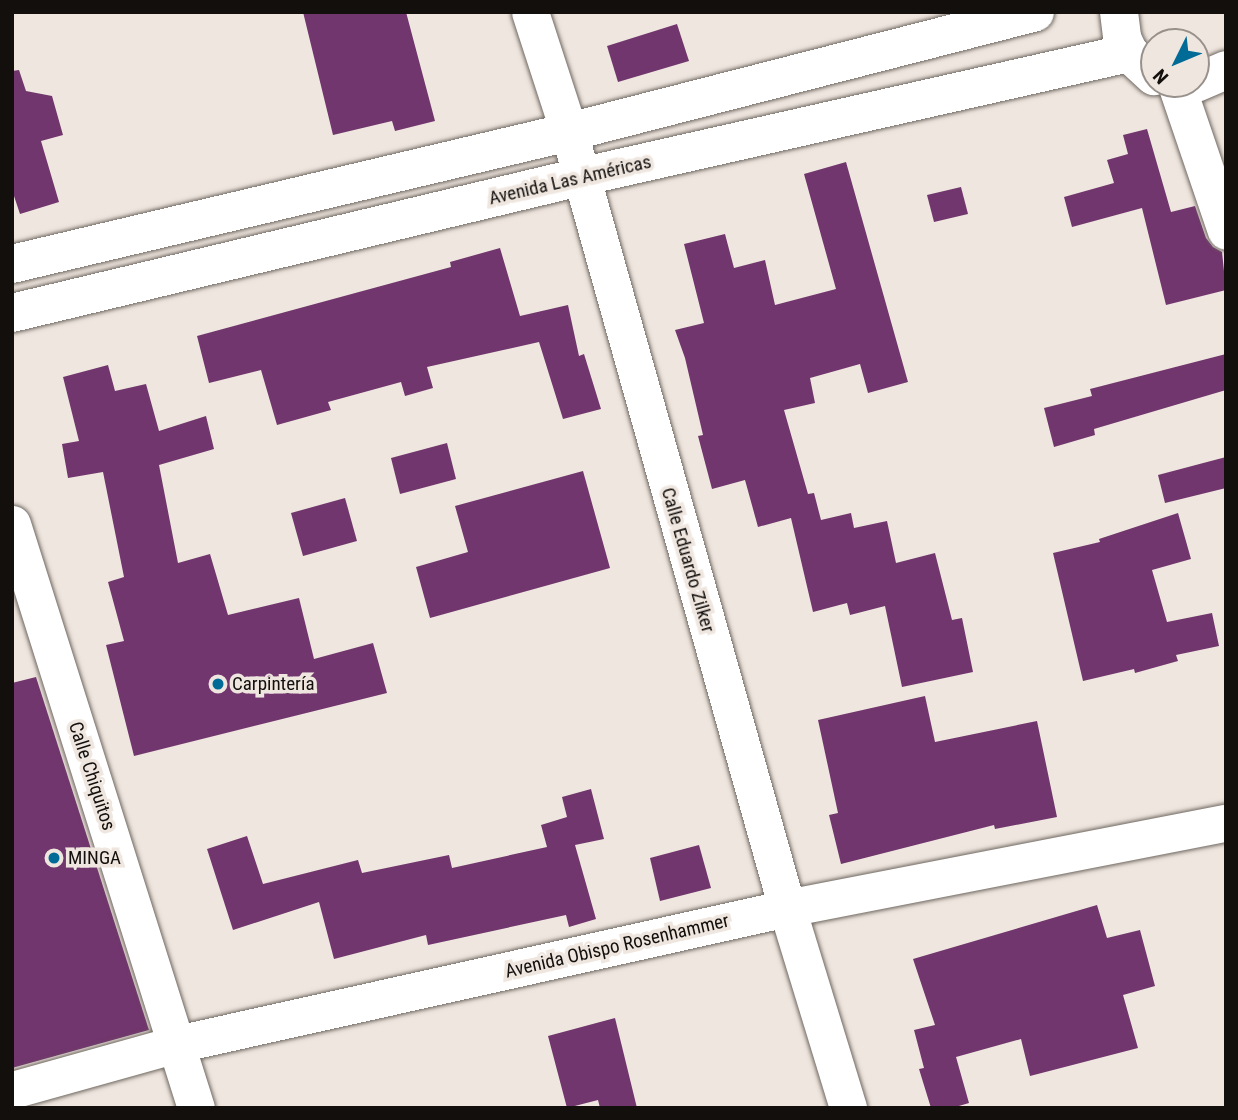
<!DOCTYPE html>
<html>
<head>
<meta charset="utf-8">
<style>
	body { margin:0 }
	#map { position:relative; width:1238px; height:1120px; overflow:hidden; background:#efe6df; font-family:"Roboto Condensed",sans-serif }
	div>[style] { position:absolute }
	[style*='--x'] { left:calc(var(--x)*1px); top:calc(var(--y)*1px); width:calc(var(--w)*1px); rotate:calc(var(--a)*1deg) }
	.building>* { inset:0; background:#71366d }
	.roads { filter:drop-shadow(0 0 2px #6e6760) drop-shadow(0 0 2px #6e6760) }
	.minor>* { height:37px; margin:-18.5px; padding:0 18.5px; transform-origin:18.5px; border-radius:18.5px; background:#fff }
	.major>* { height:38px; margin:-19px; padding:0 19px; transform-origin:19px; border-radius:19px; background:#fff }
	.dots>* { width:19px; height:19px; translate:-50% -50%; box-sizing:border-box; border:4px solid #efe6df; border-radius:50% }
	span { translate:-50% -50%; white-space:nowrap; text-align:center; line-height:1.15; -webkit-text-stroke:7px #efe6df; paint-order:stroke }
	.street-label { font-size:19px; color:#120f0d }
	.poi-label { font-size:19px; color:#120f0d }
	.left { translate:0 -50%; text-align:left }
	.frame { position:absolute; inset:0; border:14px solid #120f0d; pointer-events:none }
	.north { position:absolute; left:1140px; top:28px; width:70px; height:70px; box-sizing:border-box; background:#efe6df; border:2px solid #97908b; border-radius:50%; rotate:227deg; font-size:19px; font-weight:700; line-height:28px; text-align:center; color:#120f0d }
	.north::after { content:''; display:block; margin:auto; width:24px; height:32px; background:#016b98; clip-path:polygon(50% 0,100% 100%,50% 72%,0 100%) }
</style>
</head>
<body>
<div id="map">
	<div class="building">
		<div style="clip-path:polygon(303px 12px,406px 12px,435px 121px,395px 131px,392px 121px,333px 135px)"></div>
		<div style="clip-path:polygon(677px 24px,689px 61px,618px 82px,607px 46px)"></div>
		<div style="clip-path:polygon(19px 70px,26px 91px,52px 96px,63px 135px,41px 141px,59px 202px,20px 214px,12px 190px,12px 71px)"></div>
		<div style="clip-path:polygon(1147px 129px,1171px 212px,1195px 206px,1206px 238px,1213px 247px,1222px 252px,1226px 290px,1166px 305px,1142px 208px,1072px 227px,1064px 197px,1114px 183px,1107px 160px,1128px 154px,1123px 135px)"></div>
		<div style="clip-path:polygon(846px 162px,908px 382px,868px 393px,860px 364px,810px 378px,815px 403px,784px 410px,808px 494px,814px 493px,821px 520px,851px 513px,854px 528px,887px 521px,896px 563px,935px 553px,952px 620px,962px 618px,973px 672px,902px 687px,885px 606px,850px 615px,847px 603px,813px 612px,791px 518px,758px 527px,745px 480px,712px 489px,698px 436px,703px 435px,685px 358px,675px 330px,704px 323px,684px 244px,725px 234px,734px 268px,765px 260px,775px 305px,836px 289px,804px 174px)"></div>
		<div style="clip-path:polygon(961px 187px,968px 214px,934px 222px,927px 195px)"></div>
		<div style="clip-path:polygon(500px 248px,520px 316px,568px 305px,579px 356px,584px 354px,601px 409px,563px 419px,539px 342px,427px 367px,433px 388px,405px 396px,401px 382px,328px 402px,331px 410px,277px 425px,261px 370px,209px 383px,197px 336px,451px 267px,450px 262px)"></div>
		<div style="clip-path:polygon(1226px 354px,1226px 390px,1094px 429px,1095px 435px,1054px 447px,1044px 408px,1092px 396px,1090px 389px)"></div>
		<div style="clip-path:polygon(108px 365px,115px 391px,146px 384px,159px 431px,206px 416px,214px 449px,159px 465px,178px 563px,210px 554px,228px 615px,299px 598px,314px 659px,373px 643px,387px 693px,134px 756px,106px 645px,124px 641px,108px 582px,124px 577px,103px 472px,68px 478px,62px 444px,79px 441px,63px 377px)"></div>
		<div style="clip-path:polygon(447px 443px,456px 479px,400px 494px,391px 458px)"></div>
		<div style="clip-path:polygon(1226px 457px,1226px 488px,1165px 503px,1158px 475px)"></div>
		<div style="clip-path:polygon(583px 471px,610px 568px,430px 618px,416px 567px,468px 552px,455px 506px)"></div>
		<div style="clip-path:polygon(345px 498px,357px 541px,303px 556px,291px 513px)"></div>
		<div style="clip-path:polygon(1178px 513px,1191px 559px,1152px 570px,1167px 622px,1212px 613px,1219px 646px,1176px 655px,1178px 661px,1135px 673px,1134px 669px,1083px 681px,1053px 553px,1100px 542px,1099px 539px)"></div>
		<div style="clip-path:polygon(36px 677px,149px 1030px,12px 1068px,12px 683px)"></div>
		<div style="clip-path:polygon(925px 696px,935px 742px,1037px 721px,1057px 817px,995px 829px,994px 825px,841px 864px,829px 815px,838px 813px,818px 720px)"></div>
		<div style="clip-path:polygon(591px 789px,604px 839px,575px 845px,596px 919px,569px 927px,566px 915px,428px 945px,426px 935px,334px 959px,319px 902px,233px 930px,207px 849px,247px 836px,263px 884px,358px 860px,362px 873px,449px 855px,452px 868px,547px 847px,541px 825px,567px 817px,562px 797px)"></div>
		<div style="clip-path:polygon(699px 845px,711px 888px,660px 901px,650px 858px)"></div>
		<div style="clip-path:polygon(1097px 905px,1107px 938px,1140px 930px,1155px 986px,1123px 995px,1138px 1048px,1030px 1076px,1021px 1039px,956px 1057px,969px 1103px,952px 1108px,931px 1108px,919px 1069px,924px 1068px,914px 1030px,935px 1025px,913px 959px)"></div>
		<div style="clip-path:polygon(615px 1018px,637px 1108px,600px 1108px,598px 1100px,567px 1108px,548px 1036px)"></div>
	</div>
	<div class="roads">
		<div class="minor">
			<div style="--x:530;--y:12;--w:126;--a:72"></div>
			<div style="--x:569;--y:132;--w:806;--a:74.31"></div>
			<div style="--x:787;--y:908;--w:209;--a:73"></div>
			<div style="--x:1176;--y:84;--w:155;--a:71.2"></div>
			<div style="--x:12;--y:524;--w:612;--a:72.51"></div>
			<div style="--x:12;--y:1090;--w:171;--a:-15.6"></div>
			<div style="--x:177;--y:1044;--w:625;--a:-12.57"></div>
			<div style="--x:787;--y:908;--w:447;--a:-11"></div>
		</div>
		<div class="major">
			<div style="--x:1119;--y:12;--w:26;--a:83"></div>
			<div style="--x:1122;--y:38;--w:17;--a:65"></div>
			<div style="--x:1129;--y:53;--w:34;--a:43"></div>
			<div style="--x:1196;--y:83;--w:33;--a:-23"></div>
			<div style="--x:12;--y:264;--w:572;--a:-13.33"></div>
			<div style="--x:569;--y:132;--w:481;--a:-14.4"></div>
			<div style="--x:12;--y:313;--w:584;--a:-13.47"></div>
			<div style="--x:580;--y:177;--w:563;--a:-12.73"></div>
		</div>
	</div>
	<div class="dots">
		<div style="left:218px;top:684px;background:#016b98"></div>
		<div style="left:54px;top:858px;background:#016b98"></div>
	</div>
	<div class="street-label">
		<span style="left:570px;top:180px;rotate:-13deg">Avenida Las Américas</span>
		<span style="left:688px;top:560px;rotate:74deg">Calle Eduardo Zilker</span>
		<span style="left:92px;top:776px;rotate:72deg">Calle Chiquitos</span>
		<span style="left:617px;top:946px;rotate:-13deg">Avenida Obispo Rosenhammer</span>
	</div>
	<div class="poi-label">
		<span class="left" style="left:232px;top:684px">Carpintería</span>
		<span class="left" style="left:68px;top:858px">MINGA</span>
	</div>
	<div class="frame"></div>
	<div class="north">N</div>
</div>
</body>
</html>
